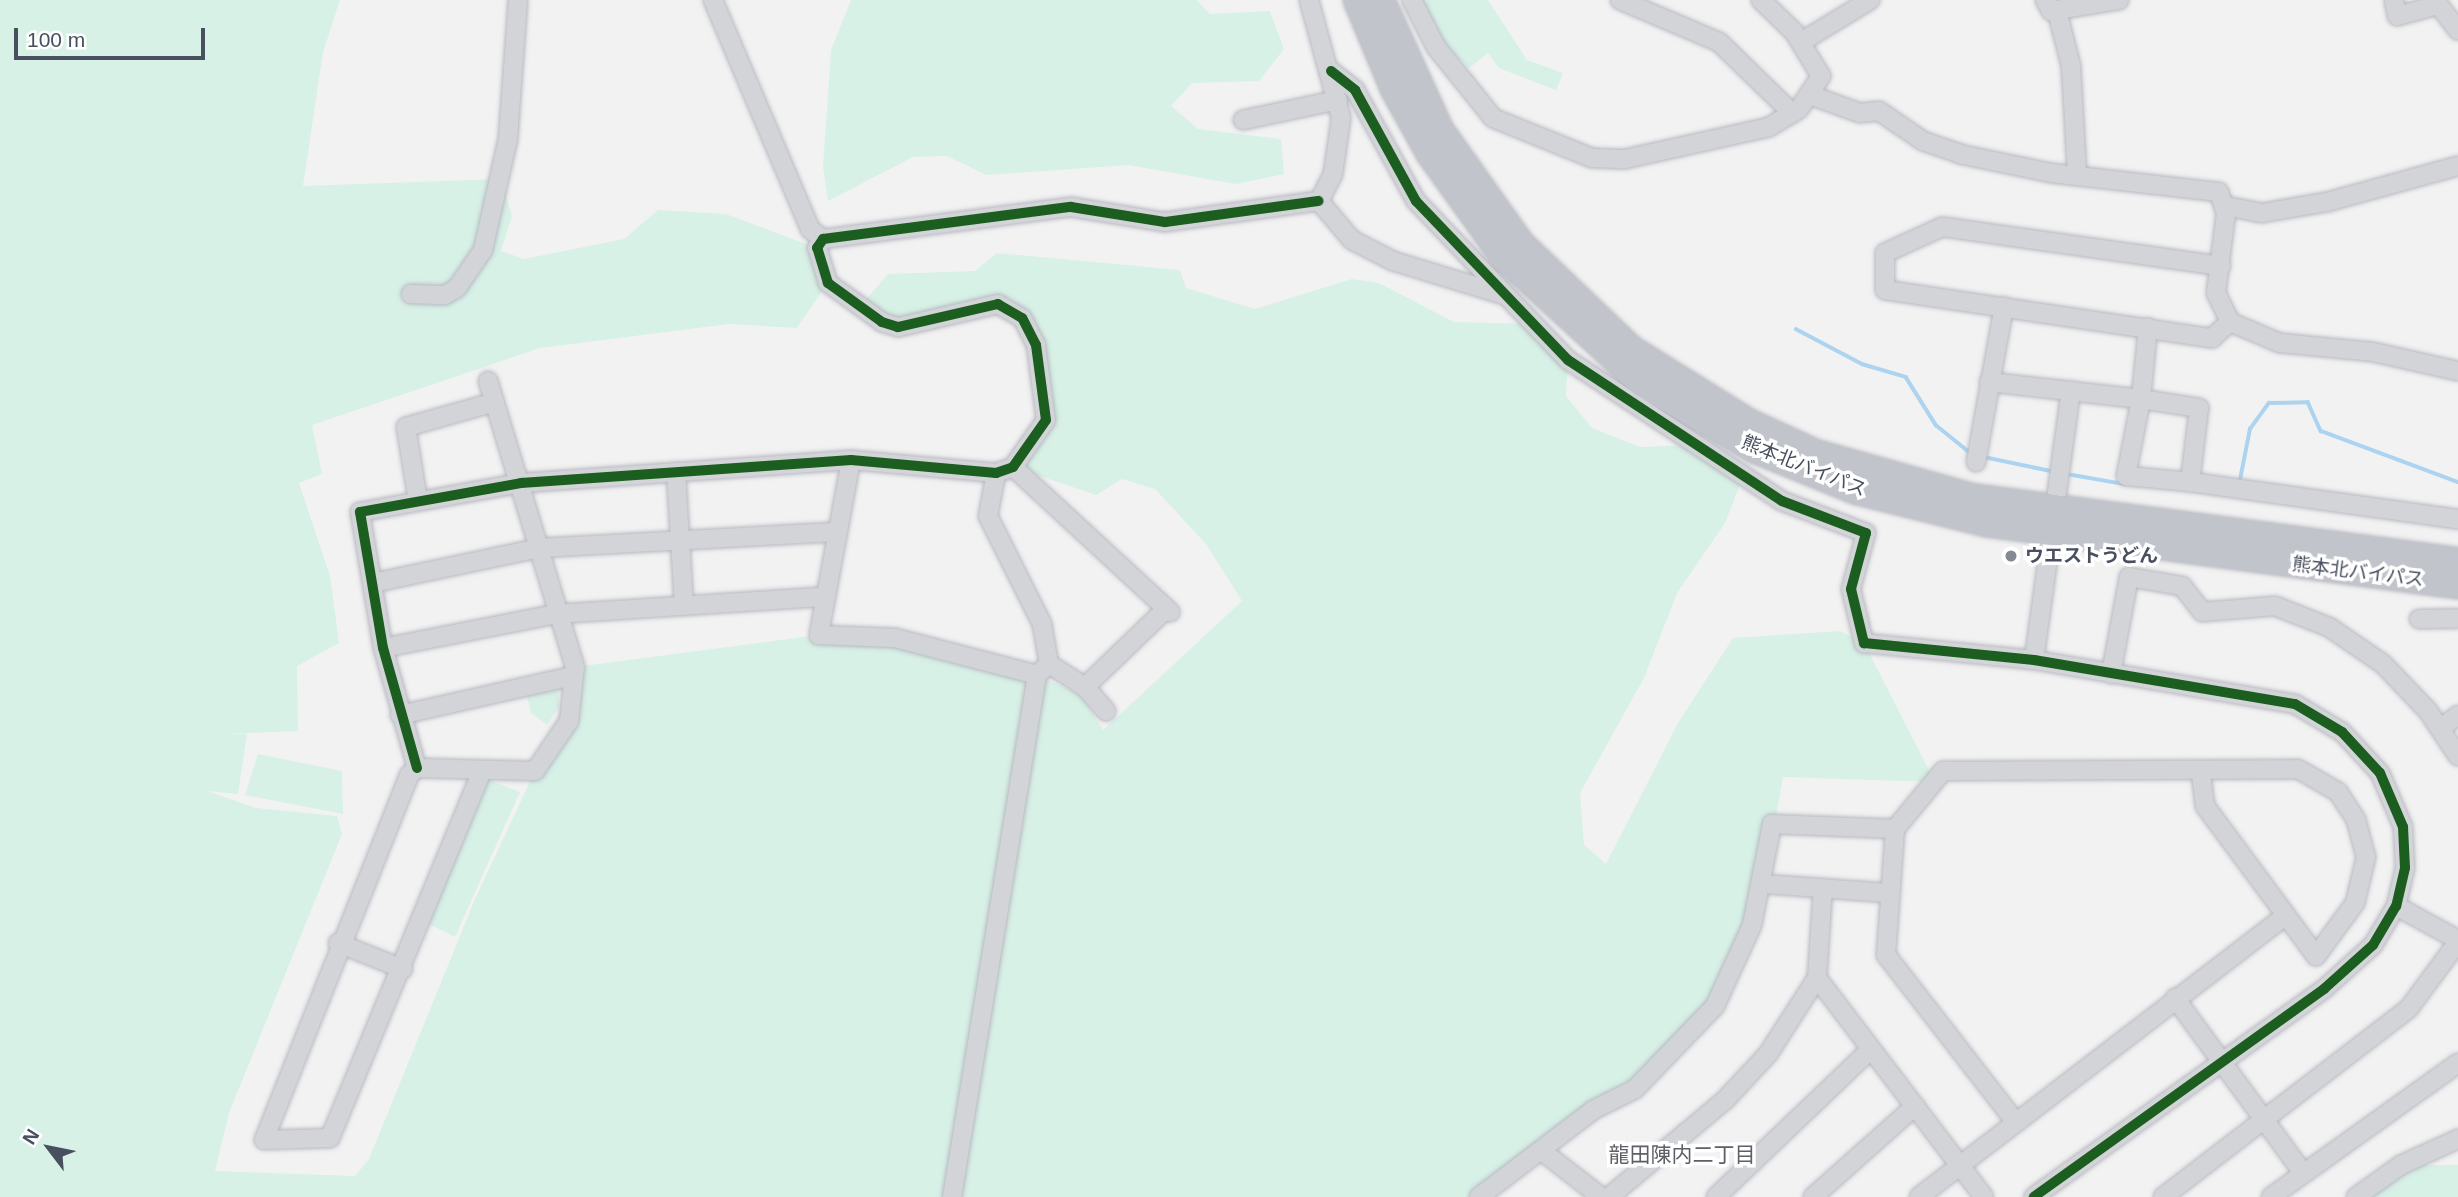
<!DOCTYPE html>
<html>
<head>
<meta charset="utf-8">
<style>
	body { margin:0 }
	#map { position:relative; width:2458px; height:1197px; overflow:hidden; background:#f3f2f2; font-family:Arial,"Noto Sans JP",sans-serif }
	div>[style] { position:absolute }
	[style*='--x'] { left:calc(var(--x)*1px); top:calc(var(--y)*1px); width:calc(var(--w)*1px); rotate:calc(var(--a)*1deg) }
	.green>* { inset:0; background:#d7f1e6 }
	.stream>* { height:3.5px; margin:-1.75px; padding:0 1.75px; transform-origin:1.75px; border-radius:1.75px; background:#acd3ef }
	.roads { filter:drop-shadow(0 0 2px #b7b9c2) drop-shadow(0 0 2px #b7b9c2) }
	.minor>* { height:18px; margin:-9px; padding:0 9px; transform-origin:9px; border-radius:9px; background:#d3d4d8 }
	.highway>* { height:26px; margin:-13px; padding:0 13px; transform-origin:13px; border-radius:13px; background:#c2c4cb }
	.cycleway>* { height:10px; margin:-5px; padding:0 5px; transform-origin:5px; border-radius:5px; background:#1b5e20 }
	.dots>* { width:19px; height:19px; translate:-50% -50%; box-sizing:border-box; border:4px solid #fff; border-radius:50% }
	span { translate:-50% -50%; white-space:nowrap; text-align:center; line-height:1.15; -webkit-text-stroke:7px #fff; paint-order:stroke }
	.street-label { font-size:19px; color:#48505f }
	.poi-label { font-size:19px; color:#48505f; font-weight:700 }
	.left { translate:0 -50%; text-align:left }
	.neighbourhood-label { font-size:21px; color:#5d6066 }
	.north { position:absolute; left:14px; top:1113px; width:70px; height:70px; -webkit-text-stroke:5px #fff; paint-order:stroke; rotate:302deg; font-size:19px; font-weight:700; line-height:28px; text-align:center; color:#48505f }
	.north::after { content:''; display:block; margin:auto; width:24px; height:32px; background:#48505f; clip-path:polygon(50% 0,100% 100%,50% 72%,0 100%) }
	.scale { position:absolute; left:14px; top:28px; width:191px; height:32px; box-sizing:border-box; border:4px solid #48505f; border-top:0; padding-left:9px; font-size:21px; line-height:24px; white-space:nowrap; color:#48505f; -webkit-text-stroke:5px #fff; paint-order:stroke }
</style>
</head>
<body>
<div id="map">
	<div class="green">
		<div style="clip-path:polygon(0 0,340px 0,323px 52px,303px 186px,501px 179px,512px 216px,501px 251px,524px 259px,624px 239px,658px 210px,726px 214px,817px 248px,822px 291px,797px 328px,729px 324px,540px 348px,312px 425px,322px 474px,299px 483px,330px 576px,339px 643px,297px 666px,298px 731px,223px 734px,247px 734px,238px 794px,207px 791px,256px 808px,337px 816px,342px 834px,229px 1113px,215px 1171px,355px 1176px,369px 1159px,475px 899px,535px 771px,557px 747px,575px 667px,819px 635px,869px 636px,1037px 675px,1081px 695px,1103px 730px,1242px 601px,1206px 544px,1155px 489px,1122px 479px,1096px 495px,1013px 467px,1046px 420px,1036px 345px,997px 304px,882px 322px,863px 303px,888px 274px,975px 271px,997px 253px,1180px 270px,1186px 288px,1255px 309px,1352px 279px,1379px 283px,1454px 322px,1534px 324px,1568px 360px,1566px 396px,1592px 428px,1640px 447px,1695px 445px,1745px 472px,1725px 523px,1677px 593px,1644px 678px,1580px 793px,1584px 845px,1606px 864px,1678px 723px,1733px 638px,1840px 631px,1864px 643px,1935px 782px,1783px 777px,1764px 884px,1692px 1035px,1479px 1197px,0 1197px)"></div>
		<div style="clip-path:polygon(851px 0,1197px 0,1210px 14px,1270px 11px,1284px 49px,1259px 81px,1192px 83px,1171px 106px,1198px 129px,1281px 139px,1284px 174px,1236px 184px,1128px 165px,986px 175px,947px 156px,913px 157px,828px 201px,823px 167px,831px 50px)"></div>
		<div style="clip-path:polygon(1421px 0,1488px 0,1527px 60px,1563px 73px,1556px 90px,1499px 68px,1488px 53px,1469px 68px,1446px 46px)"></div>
		<div style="clip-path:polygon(558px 688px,559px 707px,547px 725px,531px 713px,527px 696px)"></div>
		<div style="clip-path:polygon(258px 754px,342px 771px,343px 814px,245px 795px)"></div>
		<div style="clip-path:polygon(486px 779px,520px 792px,455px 937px,429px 924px)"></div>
		<div style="clip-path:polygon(2401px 1165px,2458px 1165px,2458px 1197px,2356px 1197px)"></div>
	</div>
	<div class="stream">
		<div style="--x:1796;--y:329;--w:75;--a:27.9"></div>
		<div style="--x:1862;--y:364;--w:46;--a:16.5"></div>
		<div style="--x:1906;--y:377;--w:57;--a:58"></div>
		<div style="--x:1936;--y:425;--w:48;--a:39"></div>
		<div style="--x:1984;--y:457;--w:74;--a:11.8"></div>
		<div style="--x:2067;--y:474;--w:58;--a:10"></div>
		<div style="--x:2239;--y:485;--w:57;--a:-78.9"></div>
		<div style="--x:2250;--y:429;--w:32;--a:-54"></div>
		<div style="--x:2269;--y:403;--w:39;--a:-1"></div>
		<div style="--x:2308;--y:402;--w:32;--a:66"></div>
		<div style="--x:2321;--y:431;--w:146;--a:20.4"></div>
	</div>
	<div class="roads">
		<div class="minor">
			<div style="--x:713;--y:0;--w:249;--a:67"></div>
			<div style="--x:810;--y:229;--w:16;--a:38"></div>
			<div style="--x:1309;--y:0;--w:122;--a:74.8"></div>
			<div style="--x:1341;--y:118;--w:57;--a:98.1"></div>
			<div style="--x:1333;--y:174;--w:30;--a:117"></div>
			<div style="--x:1412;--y:0;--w:53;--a:62.9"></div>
			<div style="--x:1436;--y:47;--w:91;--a:51.2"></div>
			<div style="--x:1493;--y:118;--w:107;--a:22"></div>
			<div style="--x:1592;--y:158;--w:33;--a:2"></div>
			<div style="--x:1625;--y:159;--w:148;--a:-12.5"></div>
			<div style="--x:1769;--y:127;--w:35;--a:-31"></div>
			<div style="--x:1799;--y:109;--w:40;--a:-56"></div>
			<div style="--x:1821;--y:76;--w:52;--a:-121.5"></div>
			<div style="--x:1794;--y:32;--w:46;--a:-135.9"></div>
			<div style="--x:1620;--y:0;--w:108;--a:23"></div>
			<div style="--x:1719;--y:42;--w:102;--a:44.2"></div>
			<div style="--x:2045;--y:0;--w:13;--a:61"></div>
			<div style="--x:2051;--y:11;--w:69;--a:-9.2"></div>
			<div style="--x:2394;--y:0;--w:16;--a:79"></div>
			<div style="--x:2397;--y:16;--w:42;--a:-15"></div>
			<div style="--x:2435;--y:0;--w:38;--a:53"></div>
			<div style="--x:2057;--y:11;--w:57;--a:75.7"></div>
			<div style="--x:2071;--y:66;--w:109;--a:86.8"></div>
			<div style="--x:1801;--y:42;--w:81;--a:-31.3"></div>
			<div style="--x:1331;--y:71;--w:31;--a:38"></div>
			<div style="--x:1355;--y:90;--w:127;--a:61.2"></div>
			<div style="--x:1416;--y:201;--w:220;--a:46.3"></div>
			<div style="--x:1568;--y:360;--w:256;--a:33.4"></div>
			<div style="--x:1782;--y:501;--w:90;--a:20.9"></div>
			<div style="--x:1866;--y:533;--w:58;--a:105"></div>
			<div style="--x:1851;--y:589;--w:56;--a:76.5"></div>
			<div style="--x:1864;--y:643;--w:171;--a:5.7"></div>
			<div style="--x:2034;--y:660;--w:265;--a:9.6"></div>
			<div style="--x:2295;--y:704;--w:55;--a:30.8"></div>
			<div style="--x:2342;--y:732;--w:56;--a:47.2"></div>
			<div style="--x:2380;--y:773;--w:59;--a:66.9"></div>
			<div style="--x:2403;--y:827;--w:41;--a:87.2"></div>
			<div style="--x:2405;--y:868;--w:39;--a:103"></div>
			<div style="--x:2396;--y:906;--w:45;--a:120.5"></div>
			<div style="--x:2373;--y:945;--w:66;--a:138.1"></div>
			<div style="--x:2324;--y:989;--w:357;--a:144.4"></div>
			<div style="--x:1810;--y:95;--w:53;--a:19.8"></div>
			<div style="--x:1860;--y:113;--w:19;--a:-6"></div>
			<div style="--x:1879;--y:111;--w:53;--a:34.3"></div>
			<div style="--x:1923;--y:141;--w:43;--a:18.9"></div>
			<div style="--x:1964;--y:155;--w:89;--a:11.7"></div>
			<div style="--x:2051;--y:173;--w:169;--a:6.5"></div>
			<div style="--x:2219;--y:192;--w:22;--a:72"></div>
			<div style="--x:2226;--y:213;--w:81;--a:97.1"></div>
			<div style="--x:2216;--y:293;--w:32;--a:64"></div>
			<div style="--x:2230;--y:322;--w:54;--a:22.8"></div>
			<div style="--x:2280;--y:343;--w:93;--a:5.5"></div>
			<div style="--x:2373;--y:352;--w:87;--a:12.6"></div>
			<div style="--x:1243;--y:120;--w:97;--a:-11.9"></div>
			<div style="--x:1319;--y:201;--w:51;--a:49.8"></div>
			<div style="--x:1352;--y:240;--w:46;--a:27.1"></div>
			<div style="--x:1393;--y:261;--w:116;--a:17"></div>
			<div style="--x:2226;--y:206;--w:37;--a:11"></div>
			<div style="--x:2262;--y:213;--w:66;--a:-9.6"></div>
			<div style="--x:2327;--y:202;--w:136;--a:-15.4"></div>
			<div style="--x:2221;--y:266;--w:282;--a:-172"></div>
			<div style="--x:1942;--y:227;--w:63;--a:155.5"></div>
			<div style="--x:1885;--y:253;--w:37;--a:90"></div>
			<div style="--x:1885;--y:290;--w:331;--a:8.4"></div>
			<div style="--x:2212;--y:338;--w:24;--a:-42"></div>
			<div style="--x:411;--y:294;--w:34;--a:2"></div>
			<div style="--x:445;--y:295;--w:14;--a:-30"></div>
			<div style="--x:457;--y:288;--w:46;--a:-55.6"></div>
			<div style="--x:483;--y:250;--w:114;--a:-77.3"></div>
			<div style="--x:508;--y:139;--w:139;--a:-85.9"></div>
			<div style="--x:1989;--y:382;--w:153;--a:6.4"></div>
			<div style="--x:2141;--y:399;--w:59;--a:8.8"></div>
			<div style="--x:2199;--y:408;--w:75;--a:96.9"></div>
			<div style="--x:2190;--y:482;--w:64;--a:-174.6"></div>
			<div style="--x:2126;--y:476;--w:78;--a:-79"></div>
			<div style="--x:2141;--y:399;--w:72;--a:-84.4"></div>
			<div style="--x:851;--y:460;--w:178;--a:100.4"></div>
			<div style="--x:819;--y:635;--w:76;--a:2.3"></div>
			<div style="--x:895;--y:638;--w:147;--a:14.6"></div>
			<div style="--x:1976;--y:462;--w:158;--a:-79.8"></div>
			<div style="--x:1013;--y:467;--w:214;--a:42.7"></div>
			<div style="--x:676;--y:472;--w:134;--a:86.6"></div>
			<div style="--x:996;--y:473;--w:44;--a:100.5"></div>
			<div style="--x:988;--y:516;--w:121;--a:63.4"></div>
			<div style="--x:1042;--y:624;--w:41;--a:80.1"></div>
			<div style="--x:2190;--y:482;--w:271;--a:7.9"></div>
			<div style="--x:418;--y:501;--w:75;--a:-99.2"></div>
			<div style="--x:406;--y:427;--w:92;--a:-15.7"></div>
			<div style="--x:373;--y:583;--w:170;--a:-11.9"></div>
			<div style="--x:539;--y:548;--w:297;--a:-3.1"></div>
			<div style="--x:2419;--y:619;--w:39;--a:-1"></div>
			<div style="--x:383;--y:648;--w:177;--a:-11.1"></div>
			<div style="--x:557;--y:614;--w:266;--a:-3.7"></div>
			<div style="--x:2034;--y:660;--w:272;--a:-82.2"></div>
			<div style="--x:2111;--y:674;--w:99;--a:-79.5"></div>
			<div style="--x:2129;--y:577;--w:54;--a:9.6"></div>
			<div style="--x:2182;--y:586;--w:33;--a:52"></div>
			<div style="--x:2202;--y:612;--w:73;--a:-4.7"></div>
			<div style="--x:2275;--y:606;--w:58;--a:21.3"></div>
			<div style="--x:2329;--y:627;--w:65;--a:34.4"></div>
			<div style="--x:2383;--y:664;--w:65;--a:46.2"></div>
			<div style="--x:2428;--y:711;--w:54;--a:56.3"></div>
			<div style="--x:1085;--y:687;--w:112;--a:-43.9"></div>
			<div style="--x:400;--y:715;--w:177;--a:-12.7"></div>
			<div style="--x:2441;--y:728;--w:21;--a:-37"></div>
			<div style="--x:417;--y:768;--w:125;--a:-105.8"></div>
			<div style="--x:383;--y:648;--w:138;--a:-99.6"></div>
			<div style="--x:360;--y:512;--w:164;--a:-10.2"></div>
			<div style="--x:521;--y:483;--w:331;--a:-4"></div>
			<div style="--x:851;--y:460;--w:146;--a:5.1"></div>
			<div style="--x:996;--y:473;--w:18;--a:-19"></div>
			<div style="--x:1013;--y:467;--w:57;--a:-54.9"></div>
			<div style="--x:1046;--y:420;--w:76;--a:-97.6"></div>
			<div style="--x:1036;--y:345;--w:30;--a:-117"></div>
			<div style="--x:1022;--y:318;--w:28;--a:-150"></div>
			<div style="--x:998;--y:304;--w:103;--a:167"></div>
			<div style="--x:898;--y:327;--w:17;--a:-163"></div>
			<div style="--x:882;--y:322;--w:67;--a:-144.2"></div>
			<div style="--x:828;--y:283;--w:37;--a:-107"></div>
			<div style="--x:817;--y:248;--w:11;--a:-56"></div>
			<div style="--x:823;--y:239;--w:250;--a:-7.4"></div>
			<div style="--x:1071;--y:207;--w:95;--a:9.1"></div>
			<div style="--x:1165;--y:222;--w:155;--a:-7.8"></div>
			<div style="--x:482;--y:771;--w:397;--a:112.5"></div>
			<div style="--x:330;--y:1138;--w:66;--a:178.3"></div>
			<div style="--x:264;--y:1140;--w:393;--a:-68.3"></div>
			<div style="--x:409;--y:775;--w:11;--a:-41"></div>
			<div style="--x:417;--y:768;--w:118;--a:1.5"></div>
			<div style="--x:535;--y:771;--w:60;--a:-55.8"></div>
			<div style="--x:569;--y:721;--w:54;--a:-83.7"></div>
			<div style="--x:575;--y:667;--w:299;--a:-106.9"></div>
			<div style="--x:1764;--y:884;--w:126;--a:4.1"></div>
			<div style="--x:2396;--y:906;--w:71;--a:28.7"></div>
			<div style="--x:338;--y:943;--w:70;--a:21.8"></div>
			<div style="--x:1817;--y:978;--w:275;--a:52.7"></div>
			<div style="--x:2175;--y:998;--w:217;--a:53.8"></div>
			<div style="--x:2014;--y:1120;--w:209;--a:-127.8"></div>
			<div style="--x:1886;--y:955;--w:126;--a:-85.9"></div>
			<div style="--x:1895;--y:829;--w:75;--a:-50.4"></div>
			<div style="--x:1943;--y:771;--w:355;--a:-0.3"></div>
			<div style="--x:2298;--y:769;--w:46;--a:29.9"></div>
			<div style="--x:2338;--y:792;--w:33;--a:57"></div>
			<div style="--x:2356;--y:820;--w:38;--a:75"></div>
			<div style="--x:2366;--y:857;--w:47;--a:103.4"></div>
			<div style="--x:2355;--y:903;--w:66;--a:126.3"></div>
			<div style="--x:2316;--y:956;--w:187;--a:-126.5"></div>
			<div style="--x:2205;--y:806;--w:34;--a:-97"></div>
			<div style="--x:1542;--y:1151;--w:75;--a:37.9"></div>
			<div style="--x:952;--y:1197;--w:529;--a:-80.75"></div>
			<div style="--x:1037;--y:675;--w:16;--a:-43"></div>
			<div style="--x:1049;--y:664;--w:43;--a:32.6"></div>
			<div style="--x:1085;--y:687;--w:32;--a:49"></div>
			<div style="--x:1479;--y:1197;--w:143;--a:-37.3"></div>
			<div style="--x:1593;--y:1110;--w:47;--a:-26.6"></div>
			<div style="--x:1635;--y:1089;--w:115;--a:-46.1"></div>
			<div style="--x:1715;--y:1006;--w:89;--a:-65.4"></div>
			<div style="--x:1752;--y:925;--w:103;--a:-78.8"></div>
			<div style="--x:1772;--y:824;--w:123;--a:2.3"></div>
			<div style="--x:1609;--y:1197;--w:153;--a:-39.9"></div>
			<div style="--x:1726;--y:1099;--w:62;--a:-47"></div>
			<div style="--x:1768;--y:1054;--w:90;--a:-57.2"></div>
			<div style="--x:1817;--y:978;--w:90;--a:-86.2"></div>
			<div style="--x:1716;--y:1197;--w:214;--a:-43.7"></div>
			<div style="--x:1813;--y:1197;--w:137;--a:-41.7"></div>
			<div style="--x:1919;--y:1197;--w:458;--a:-37.5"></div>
			<div style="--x:2163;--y:1197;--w:310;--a:-37.5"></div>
			<div style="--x:2409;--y:1008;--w:82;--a:-53.4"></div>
			<div style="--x:2271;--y:1197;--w:230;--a:-35.6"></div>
			<div style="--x:2356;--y:1197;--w:55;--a:-35.4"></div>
			<div style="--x:2401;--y:1165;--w:63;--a:-24.5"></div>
		</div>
		<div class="highway">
			<div style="--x:1357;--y:0;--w:96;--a:67.4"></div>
			<div style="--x:1394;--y:89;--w:74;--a:61"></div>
			<div style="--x:1430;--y:154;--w:127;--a:54.3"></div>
			<div style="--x:1504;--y:257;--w:187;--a:42.4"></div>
			<div style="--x:1642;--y:383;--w:130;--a:30.5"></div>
			<div style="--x:1754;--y:449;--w:111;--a:22.2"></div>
			<div style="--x:1857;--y:491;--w:133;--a:13.9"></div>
			<div style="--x:1986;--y:523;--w:476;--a:7.5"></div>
			<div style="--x:1381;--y:0;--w:143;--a:65.6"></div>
			<div style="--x:1440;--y:130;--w:140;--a:54.6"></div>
			<div style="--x:1521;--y:244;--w:152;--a:43.7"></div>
			<div style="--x:1631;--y:349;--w:138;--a:32"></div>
			<div style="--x:1748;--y:422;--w:74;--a:24.8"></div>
			<div style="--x:1815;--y:453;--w:161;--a:15.8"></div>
			<div style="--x:1970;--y:497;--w:492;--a:7.5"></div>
		</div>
	</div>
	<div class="cycleway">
		<div style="--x:1331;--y:71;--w:31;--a:38"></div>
		<div style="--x:1355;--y:90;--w:127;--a:61.2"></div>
		<div style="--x:1416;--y:201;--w:220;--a:46.3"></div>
		<div style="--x:1568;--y:360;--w:256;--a:33.4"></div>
		<div style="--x:1782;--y:501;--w:90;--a:20.9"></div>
		<div style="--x:1866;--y:533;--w:58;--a:105"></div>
		<div style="--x:1851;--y:589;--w:56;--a:76.5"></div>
		<div style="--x:1864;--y:643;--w:171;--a:5.7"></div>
		<div style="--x:2034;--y:660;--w:265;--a:9.6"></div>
		<div style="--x:2295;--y:704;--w:55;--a:30.8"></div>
		<div style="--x:2342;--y:732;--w:56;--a:47.2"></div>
		<div style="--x:2380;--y:773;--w:59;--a:66.9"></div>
		<div style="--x:2403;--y:827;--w:41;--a:87.2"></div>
		<div style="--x:2405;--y:868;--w:39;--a:103"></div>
		<div style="--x:2396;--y:906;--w:45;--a:120.5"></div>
		<div style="--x:2373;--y:945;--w:66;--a:138.1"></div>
		<div style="--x:2324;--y:989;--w:357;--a:144.4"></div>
		<div style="--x:417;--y:768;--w:125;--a:-105.8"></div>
		<div style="--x:383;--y:648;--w:138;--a:-99.6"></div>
		<div style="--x:360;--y:512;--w:164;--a:-10.2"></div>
		<div style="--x:521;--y:483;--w:331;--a:-4"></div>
		<div style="--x:851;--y:460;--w:146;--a:5.1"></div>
		<div style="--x:996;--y:473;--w:18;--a:-19"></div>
		<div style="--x:1013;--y:467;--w:57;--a:-54.9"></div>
		<div style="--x:1046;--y:420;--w:76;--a:-97.6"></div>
		<div style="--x:1036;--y:345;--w:30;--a:-117"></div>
		<div style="--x:1022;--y:318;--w:28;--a:-150"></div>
		<div style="--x:998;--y:304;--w:103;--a:167"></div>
		<div style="--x:898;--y:327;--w:17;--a:-163"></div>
		<div style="--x:882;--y:322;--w:67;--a:-144.2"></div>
		<div style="--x:828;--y:283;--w:37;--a:-107"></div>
		<div style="--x:817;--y:248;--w:11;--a:-56"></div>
		<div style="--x:823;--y:239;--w:250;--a:-7.4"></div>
		<div style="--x:1071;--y:207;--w:95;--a:9.1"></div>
		<div style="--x:1165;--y:222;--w:155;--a:-7.8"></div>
	</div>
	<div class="dots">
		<div style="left:2011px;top:556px;background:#848992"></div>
	</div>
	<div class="street-label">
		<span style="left:1804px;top:466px;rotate:22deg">熊本北バイパス</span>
		<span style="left:2358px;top:572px;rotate:7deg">熊本北バイパス</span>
	</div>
	<div class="poi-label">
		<span class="left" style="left:2025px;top:556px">ウエストうどん</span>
	</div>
	<div class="neighbourhood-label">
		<span style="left:1682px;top:1155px">龍田陳内二丁目</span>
	</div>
	<div class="north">N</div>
	<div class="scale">100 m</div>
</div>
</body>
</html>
